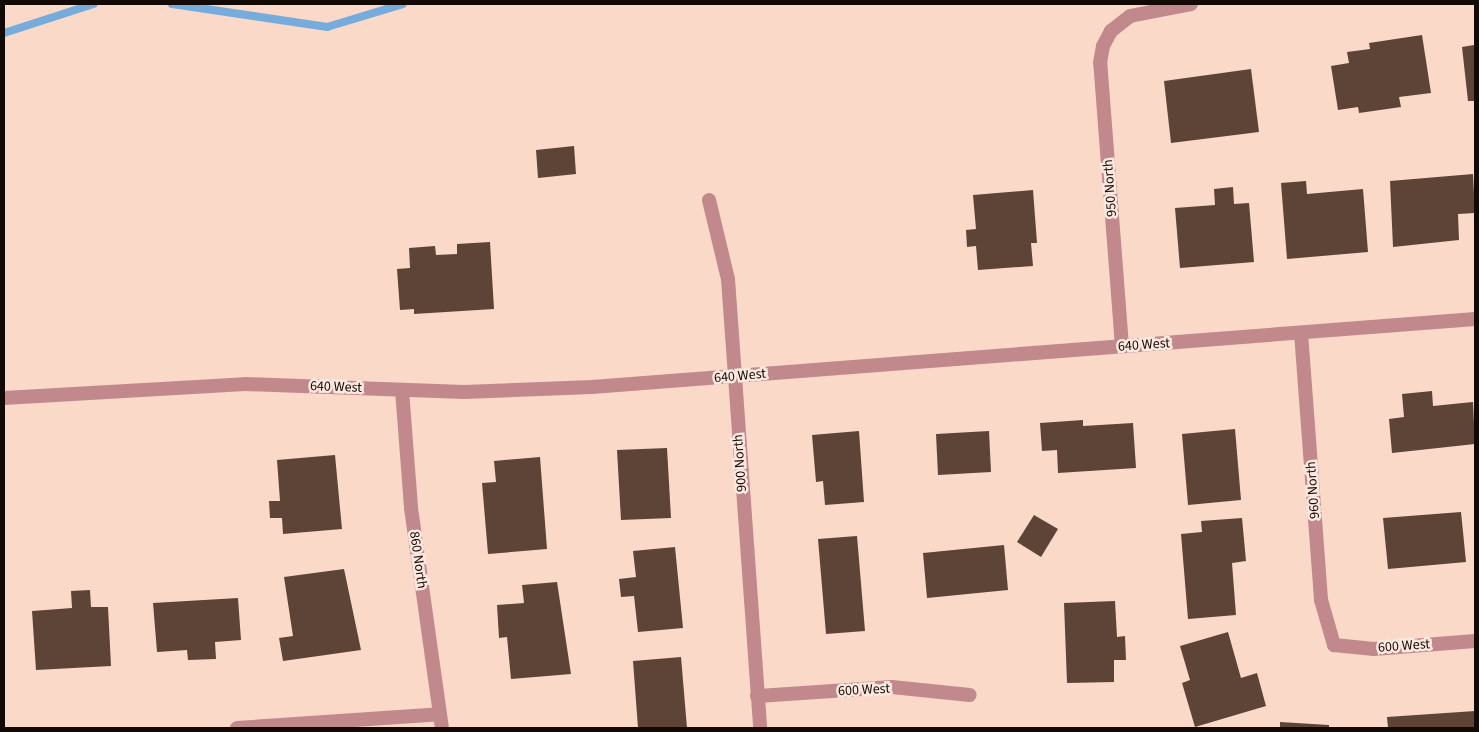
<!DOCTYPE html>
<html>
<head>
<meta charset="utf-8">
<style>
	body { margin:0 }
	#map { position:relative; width:1479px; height:732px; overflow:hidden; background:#fad9c9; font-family:"Source Sans 3",sans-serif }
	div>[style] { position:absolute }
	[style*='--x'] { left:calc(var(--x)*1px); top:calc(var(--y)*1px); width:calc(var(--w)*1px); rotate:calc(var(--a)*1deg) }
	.stream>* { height:8px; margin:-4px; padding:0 4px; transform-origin:4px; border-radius:4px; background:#76acdc }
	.building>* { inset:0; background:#5e4436 }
	.minor>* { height:14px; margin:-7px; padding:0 7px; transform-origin:7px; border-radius:7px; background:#c1898c }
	span { translate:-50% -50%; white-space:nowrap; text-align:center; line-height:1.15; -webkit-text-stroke:5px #fde9df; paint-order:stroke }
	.street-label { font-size:14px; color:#140a05 }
	.frame { position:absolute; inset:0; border:5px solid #140a05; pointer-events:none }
</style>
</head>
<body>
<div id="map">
	<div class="stream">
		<div style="--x:172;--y:4;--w:157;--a:8.4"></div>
		<div style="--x:327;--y:27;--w:79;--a:-16.8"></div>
		<div style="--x:4;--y:33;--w:94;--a:-18"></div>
	</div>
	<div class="building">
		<div style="clip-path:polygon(1422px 35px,1431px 93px,1399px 97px,1401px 107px,1359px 113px,1358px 107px,1338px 110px,1331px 66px,1349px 63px,1347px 52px,1370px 49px,1369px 43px)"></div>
		<div style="clip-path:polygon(1475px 36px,1475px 101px,1468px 101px,1462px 47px,1474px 45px)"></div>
		<div style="clip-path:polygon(1251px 69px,1259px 132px,1171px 143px,1164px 81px)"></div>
		<div style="clip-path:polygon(574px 146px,576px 174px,538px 178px,536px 150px)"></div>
		<div style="clip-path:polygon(1473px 174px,1475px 213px,1458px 214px,1459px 240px,1393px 247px,1390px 181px)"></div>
		<div style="clip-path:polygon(1306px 181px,1307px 194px,1363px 189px,1368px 252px,1287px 259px,1281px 183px)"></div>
		<div style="clip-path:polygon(1233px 187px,1234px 204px,1249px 203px,1254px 262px,1180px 268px,1175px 208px,1215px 205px,1214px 189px)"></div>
		<div style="clip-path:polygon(1033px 190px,1037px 243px,1031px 243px,1033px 266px,978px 270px,976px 246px,967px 247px,966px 230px,976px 229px,973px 195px)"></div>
		<div style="clip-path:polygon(490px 242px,494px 309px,414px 314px,414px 309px,400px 310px,397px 269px,410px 268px,409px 248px,435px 246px,436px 255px,457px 254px,457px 244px)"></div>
		<div style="clip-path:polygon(1432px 391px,1433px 406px,1473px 402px,1475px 444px,1392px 453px,1389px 419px,1404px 417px,1402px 394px)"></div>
		<div style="clip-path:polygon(1083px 420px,1083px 426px,1133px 423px,1136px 468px,1058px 473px,1057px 450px,1042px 451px,1040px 423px)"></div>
		<div style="clip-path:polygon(1235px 429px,1241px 500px,1188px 505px,1182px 434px)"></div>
		<div style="clip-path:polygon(859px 431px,864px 502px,825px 505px,823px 481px,816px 482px,812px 435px)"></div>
		<div style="clip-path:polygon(989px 431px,991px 472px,938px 475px,936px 434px)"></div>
		<div style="clip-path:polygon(667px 448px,671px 518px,621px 520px,617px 450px)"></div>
		<div style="clip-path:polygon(335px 455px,342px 529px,283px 534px,282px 518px,270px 518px,269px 501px,280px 501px,277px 460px)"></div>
		<div style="clip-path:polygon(540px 457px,547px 549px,488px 554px,482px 483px,496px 482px,494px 461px)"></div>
		<div style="clip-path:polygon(1461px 512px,1466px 562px,1388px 569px,1383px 518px)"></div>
		<div style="clip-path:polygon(1034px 515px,1058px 529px,1041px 557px,1017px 542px)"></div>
		<div style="clip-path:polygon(1242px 518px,1246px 561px,1232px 563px,1236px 615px,1188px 619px,1181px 534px,1202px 532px,1201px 521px)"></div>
		<div style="clip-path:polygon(857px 536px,865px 631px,826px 634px,818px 539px)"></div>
		<div style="clip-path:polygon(1004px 545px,1008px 590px,927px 598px,923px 553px)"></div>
		<div style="clip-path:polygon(675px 547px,683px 628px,638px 632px,634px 596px,621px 597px,619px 579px,636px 577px,633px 551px)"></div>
		<div style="clip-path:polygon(344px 569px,361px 650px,283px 661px,279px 638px,293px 636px,284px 577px)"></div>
		<div style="clip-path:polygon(557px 582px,571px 674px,511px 679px,507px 637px,499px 638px,497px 605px,524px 603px,522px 585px)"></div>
		<div style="clip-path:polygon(90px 590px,91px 607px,108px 607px,111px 666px,36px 670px,32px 611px,72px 608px,71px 591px)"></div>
		<div style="clip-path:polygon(238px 598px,241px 640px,215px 642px,216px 659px,188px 660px,187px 650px,157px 652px,153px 603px)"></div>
		<div style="clip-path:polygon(1115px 601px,1117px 637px,1125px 636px,1126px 660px,1114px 660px,1114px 682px,1067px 683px,1064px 603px)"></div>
		<div style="clip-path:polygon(1228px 632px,1241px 678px,1257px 673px,1266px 706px,1195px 727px,1182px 683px,1190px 680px,1180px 646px)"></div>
		<div style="clip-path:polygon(681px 657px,687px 728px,638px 728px,633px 661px)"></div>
		<div style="clip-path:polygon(1475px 711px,1475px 728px,1388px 728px,1387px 717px)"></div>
		<div style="clip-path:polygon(1280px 722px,1329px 725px,1329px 728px,1280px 728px)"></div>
	</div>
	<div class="minor">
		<div style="--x:709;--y:200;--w:81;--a:76.5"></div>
		<div style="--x:728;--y:279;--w:450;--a:85.9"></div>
		<div style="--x:1301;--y:333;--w:268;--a:85.7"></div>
		<div style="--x:1321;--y:600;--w:47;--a:73.9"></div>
		<div style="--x:1334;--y:645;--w:40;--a:5.7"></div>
		<div style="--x:1374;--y:649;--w:101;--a:-4.5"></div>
		<div style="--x:1122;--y:346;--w:284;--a:-94.4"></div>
		<div style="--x:1100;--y:63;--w:17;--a:-80"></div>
		<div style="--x:1103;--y:46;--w:17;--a:-62"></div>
		<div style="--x:1111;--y:31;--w:24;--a:-38"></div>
		<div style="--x:1130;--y:16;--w:62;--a:-11.1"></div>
		<div style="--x:402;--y:390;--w:118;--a:85.6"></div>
		<div style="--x:411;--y:508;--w:222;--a:82"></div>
		<div style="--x:4;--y:398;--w:241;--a:-3.3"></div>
		<div style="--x:245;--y:384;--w:219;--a:2.1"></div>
		<div style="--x:464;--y:392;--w:128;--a:-2.2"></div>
		<div style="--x:592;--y:387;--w:886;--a:-4.4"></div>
		<div style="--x:757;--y:696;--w:135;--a:-3.8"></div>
		<div style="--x:892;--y:687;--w:78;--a:5.9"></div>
		<div style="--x:237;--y:728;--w:203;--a:-3.9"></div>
	</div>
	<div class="street-label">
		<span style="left:1110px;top:188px;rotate:-94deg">950 North</span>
		<span style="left:1144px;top:345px;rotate:-4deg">640 West</span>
		<span style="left:740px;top:376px;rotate:-5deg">640 West</span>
		<span style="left:336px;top:387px;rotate:2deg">640 West</span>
		<span style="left:740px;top:463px;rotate:-94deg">900 North</span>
		<span style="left:1313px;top:490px;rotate:-94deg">960 North</span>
		<span style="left:418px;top:560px;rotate:82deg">860 North</span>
		<span style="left:1404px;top:646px;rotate:-4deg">600 West</span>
		<span style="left:864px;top:690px;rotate:-3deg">600 West</span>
	</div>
	<div class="frame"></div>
</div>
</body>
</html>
